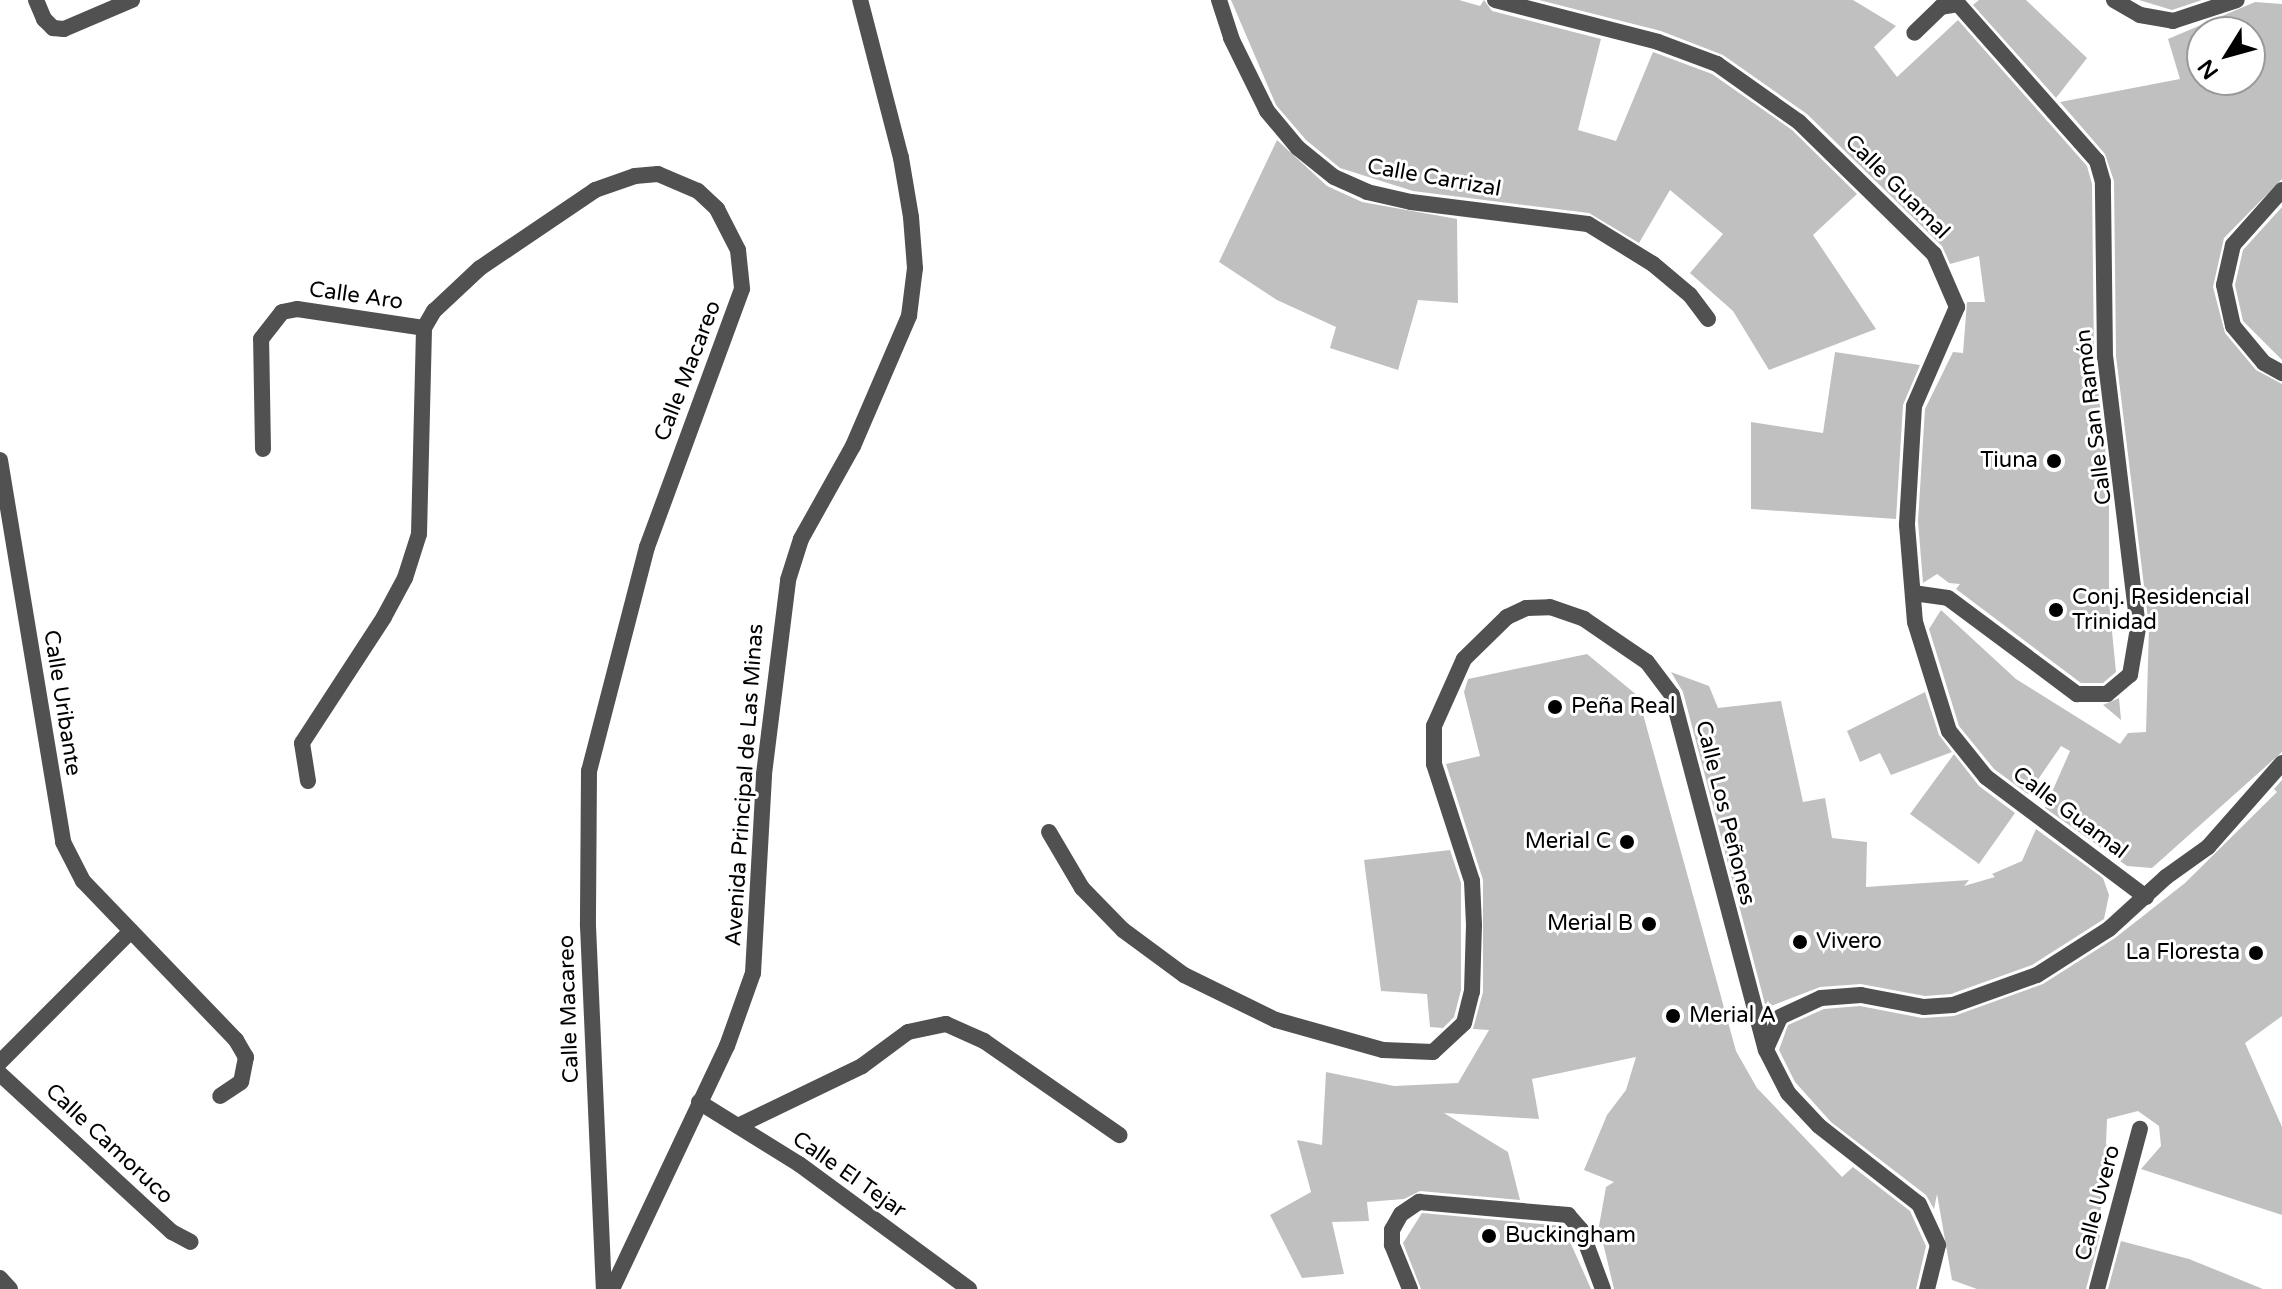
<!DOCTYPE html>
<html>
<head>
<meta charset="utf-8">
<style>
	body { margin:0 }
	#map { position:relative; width:2282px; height:1289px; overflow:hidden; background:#fff; font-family:"Varela Round",sans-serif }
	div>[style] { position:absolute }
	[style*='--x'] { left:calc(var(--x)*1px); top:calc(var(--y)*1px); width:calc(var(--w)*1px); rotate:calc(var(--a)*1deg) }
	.building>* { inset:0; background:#c0c0c0 }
	.minor>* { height:16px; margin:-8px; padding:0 8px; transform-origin:8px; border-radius:8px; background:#515151 }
	.dots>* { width:22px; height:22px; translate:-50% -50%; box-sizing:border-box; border:4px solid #fff; border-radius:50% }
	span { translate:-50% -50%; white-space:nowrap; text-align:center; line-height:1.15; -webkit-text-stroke:6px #fff; paint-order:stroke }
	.street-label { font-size:22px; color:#000 }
	.poi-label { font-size:22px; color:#000 }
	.right { translate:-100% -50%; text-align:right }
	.left { translate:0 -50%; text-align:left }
	.north { position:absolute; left:2186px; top:16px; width:80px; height:80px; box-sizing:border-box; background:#fff; border:2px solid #999; border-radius:50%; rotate:233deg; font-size:22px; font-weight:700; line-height:32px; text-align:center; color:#000 }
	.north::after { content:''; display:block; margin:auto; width:28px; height:36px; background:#000; clip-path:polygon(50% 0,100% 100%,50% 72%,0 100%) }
</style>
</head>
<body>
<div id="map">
	<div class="building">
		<div style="clip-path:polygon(1231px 0,1459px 0,1480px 6px,1484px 0,1492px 11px,1601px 39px,1578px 130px,1616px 141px,1653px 52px,1712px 74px,1792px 130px,1857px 194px,1813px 235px,1876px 329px,1769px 370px,1733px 311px,1690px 273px,1723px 234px,1670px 190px,1639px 243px,1589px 213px,1413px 191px,1340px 168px,1306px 140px,1276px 105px)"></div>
		<div style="clip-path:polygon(1539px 0,1853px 0,1896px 26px,1874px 47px,1897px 77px,1958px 20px,2087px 166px,2092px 184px,2094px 357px,2109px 481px,2109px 601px,2116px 672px,2103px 683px,2081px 683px,1956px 589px,1960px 584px,1949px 583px,1937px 574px,1923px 583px,1918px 521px,1925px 409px,1953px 352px,1963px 353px,1967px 302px,1985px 302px,1979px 256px,1950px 264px,1942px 246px,1807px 114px,1723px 55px,1661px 31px)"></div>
		<div style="clip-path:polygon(1979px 0,2026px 0,2087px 58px,2056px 98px,1973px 5px)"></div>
		<div style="clip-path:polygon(2139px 0,2202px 0,2172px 10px)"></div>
		<div style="clip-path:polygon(evenodd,2255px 2px,2282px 4px,2282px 179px,2224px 238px,2213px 287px,2225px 333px,2256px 370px,2282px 384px,2282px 752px,2152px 868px,2127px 866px,2045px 808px,2070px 751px,2061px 746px,2028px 794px,1994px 769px,1959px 726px,1929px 629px,1941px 610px,2016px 679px,2120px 744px,2128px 733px,2146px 732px,2149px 627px,2116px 356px,2114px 181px,2105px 154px,2060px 102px,2180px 79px,2168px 39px,2255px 2px,2202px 32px,2250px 32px,2250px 80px,2202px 80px,2202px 32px)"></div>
		<div style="clip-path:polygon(1277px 140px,1327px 186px,1362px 202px,1457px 219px,1458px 303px,1418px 300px,1398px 370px,1330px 348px,1336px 327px,1277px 300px,1219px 262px)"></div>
		<div style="clip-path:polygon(2282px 207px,2282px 360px,2243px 321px,2235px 285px,2243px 250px)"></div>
		<div style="clip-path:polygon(1835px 352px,1920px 365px,1903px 405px,1896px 519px,1751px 509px,1751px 422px,1823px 433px)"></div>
		<div style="clip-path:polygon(1587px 654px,1638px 696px,1736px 1051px,1757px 1088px,1842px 1177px,1853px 1167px,1910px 1211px,1926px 1246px,1916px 1289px,1614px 1289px,1599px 1226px,1606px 1187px,1614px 1182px,1584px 1170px,1607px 1115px,1626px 1090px,1636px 1057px,1532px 1079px,1539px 1119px,1444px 1113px,1508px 1152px,1520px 1200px,1420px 1191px,1404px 1199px,1367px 1202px,1369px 1221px,1332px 1222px,1344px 1274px,1302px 1278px,1270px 1215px,1311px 1192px,1297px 1140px,1322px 1145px,1326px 1072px,1394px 1086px,1458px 1083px,1489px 1030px,1473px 1029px,1483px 992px,1483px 880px,1446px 764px,1480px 756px,1464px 692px,1468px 679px)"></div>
		<div style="clip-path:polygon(1671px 672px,1709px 686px,1718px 708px,1781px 701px,1803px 802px,1825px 798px,1832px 838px,1867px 842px,1866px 887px,1969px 880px,1964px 886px,1995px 877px,1992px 874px,2022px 861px,2036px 829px,2103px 878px,2109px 895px,2104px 919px,2032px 965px,1951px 994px,1925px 996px,1861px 984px,1820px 987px,1766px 1008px,1683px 692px)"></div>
		<div style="clip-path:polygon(1925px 692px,1939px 735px,1952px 752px,1891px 775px,1880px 753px,1860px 762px,1847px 731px)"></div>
		<div style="clip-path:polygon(2119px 698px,2121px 720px,2103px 705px)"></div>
		<div style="clip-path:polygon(1954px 754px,1979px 786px,2015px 813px,1979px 864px,1910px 814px)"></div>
		<div style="clip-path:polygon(2282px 780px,2282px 1016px,2245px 1043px,2282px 1127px,2282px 1215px,2141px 1169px,2161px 1146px,2159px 1126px,2138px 1111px,2107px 1119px,2106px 1144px,2114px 1161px,2094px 1233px,2100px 1235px,2086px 1289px,1977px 1289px,1952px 1280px,1937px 1194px,1934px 1209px,1926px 1195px,1831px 1122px,1795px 1082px,1779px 1050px,1788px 1025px,1824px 1009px,1860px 1006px,1922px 1018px,1954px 1016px,2043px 984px,2115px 938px,2185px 883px,2277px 792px,2274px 789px)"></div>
		<div style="clip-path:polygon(1450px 850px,1461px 883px,1461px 990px,1454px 1017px,1443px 1028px,1430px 1027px,1427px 994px,1381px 991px,1364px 860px)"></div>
		<div style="clip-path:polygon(1422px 1213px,1563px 1226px,1591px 1289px,1421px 1289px,1403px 1243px)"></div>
		<div style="clip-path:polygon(2121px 1241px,2189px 1259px,2263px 1289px,2108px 1289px)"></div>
	</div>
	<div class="minor">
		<div style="--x:36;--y:0;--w:21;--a:67"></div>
		<div style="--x:44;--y:19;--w:13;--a:45"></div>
		<div style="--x:53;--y:28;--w:11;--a:5"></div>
		<div style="--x:64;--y:29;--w:74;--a:-23.1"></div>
		<div style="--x:1219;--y:0;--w:40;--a:72"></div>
		<div style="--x:1231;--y:38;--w:81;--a:63.7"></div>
		<div style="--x:1267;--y:111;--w:48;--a:50"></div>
		<div style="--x:1298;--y:148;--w:46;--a:38.9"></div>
		<div style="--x:1334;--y:177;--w:36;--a:24"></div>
		<div style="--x:1367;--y:192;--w:45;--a:12.8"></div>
		<div style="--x:1411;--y:202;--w:178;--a:7.1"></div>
		<div style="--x:1588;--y:224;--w:76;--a:31.6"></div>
		<div style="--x:1653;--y:264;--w:48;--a:40"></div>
		<div style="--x:1690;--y:295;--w:30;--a:53"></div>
		<div style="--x:1495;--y:0;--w:168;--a:14.4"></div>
		<div style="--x:1658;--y:42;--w:63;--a:20.4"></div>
		<div style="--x:1717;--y:64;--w:100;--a:35.3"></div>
		<div style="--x:1799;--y:122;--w:189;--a:44.4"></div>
		<div style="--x:1934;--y:254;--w:58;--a:66.5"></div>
		<div style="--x:1957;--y:307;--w:108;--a:113.5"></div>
		<div style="--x:1914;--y:406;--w:119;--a:93.4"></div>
		<div style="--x:1907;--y:525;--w:97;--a:85.3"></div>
		<div style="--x:1915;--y:622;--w:114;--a:72.7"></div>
		<div style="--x:1949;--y:731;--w:59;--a:51.2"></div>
		<div style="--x:1986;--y:777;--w:200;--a:36.9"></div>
		<div style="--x:2114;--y:0;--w:30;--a:30"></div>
		<div style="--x:2140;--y:15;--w:34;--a:10"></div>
		<div style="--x:2173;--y:21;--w:67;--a:-18.2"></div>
		<div style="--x:2282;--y:190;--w:74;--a:131.7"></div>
		<div style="--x:2233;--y:245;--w:41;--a:102.7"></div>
		<div style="--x:2224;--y:285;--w:42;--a:77.6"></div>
		<div style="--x:2233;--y:326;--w:48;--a:50"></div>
		<div style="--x:2264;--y:363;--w:21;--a:29"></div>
		<div style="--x:263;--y:449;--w:110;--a:-91"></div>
		<div style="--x:261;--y:339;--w:34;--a:-52"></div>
		<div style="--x:282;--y:312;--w:15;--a:-11"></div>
		<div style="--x:297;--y:309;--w:128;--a:8.5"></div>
		<div style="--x:0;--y:460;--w:387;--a:80.6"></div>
		<div style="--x:63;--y:842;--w:44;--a:62.9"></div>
		<div style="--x:83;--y:881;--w:221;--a:46.1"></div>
		<div style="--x:236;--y:1040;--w:20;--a:60"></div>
		<div style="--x:246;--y:1057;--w:25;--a:101"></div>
		<div style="--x:241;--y:1082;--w:25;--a:146"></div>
		<div style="--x:1913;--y:593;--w:35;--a:8"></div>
		<div style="--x:1948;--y:598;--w:161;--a:36.7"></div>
		<div style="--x:2077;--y:694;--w:30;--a:0"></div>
		<div style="--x:2107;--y:694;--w:30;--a:-40"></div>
		<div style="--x:2130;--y:675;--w:48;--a:-80.3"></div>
		<div style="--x:2138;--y:628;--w:273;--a:-96.9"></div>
		<div style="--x:2105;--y:357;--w:175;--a:-90.7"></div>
		<div style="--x:2103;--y:182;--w:22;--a:-106"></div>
		<div style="--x:2097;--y:161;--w:210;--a:-131.5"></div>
		<div style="--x:1958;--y:4;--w:17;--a:170"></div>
		<div style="--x:1941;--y:7;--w:37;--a:136"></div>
		<div style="--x:308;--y:781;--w:38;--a:-99"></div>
		<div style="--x:302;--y:743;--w:150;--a:-56.9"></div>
		<div style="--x:384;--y:617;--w:44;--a:-61.7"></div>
		<div style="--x:405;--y:578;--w:46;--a:-72.3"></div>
		<div style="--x:419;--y:534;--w:206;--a:-88.6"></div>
		<div style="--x:424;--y:328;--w:20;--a:-60"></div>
		<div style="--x:434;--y:311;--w:63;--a:-43.1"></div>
		<div style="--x:480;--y:268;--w:139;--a:-34.1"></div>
		<div style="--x:595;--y:190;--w:42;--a:-19.3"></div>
		<div style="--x:635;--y:176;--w:23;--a:-5"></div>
		<div style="--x:658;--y:174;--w:43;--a:23"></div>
		<div style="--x:698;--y:191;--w:26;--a:43"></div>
		<div style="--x:717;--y:209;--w:46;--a:62.9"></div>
		<div style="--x:738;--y:250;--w:39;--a:84"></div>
		<div style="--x:742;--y:289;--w:275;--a:110.2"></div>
		<div style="--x:647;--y:547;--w:231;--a:104.5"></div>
		<div style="--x:589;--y:771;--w:155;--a:90.4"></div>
		<div style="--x:588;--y:926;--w:363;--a:87.5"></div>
		<div style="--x:1049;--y:832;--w:65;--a:59.5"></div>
		<div style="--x:1082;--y:888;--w:59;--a:45.7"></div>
		<div style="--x:1123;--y:930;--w:76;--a:36.4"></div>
		<div style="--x:1184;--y:975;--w:102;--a:26.1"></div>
		<div style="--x:1276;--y:1020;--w:111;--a:15.7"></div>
		<div style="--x:1383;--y:1050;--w:50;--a:2.3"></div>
		<div style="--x:1433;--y:1052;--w:42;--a:-43.1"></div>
		<div style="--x:1464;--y:1023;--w:32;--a:-76"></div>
		<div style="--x:1472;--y:992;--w:67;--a:-88.3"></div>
		<div style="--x:1474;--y:925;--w:44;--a:-92.6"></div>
		<div style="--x:1472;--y:881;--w:123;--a:-108"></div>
		<div style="--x:1434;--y:764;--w:38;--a:-90"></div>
		<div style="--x:1434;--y:726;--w:73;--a:-65.9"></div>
		<div style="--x:1464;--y:659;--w:60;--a:-44.3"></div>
		<div style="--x:1507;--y:617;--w:21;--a:-25"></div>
		<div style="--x:1526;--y:608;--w:24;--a:-2"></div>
		<div style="--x:1550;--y:607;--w:36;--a:19"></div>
		<div style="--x:1584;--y:619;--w:76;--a:34.3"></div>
		<div style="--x:1647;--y:662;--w:41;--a:52.9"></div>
		<div style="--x:1672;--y:695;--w:367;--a:75.2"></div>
		<div style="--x:1766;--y:1050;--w:48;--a:62.9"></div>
		<div style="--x:1788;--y:1093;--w:45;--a:46.8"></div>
		<div style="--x:1819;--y:1126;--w:127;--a:38"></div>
		<div style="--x:1919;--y:1204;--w:45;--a:65.1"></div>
		<div style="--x:1938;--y:1245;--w:45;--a:104"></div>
		<div style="--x:1766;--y:1049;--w:35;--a:-66"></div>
		<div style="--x:1780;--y:1017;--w:45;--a:-24.9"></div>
		<div style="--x:1821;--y:998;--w:40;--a:-4.3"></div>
		<div style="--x:1861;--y:995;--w:64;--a:10.8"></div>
		<div style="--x:1924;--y:1007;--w:29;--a:-4"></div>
		<div style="--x:1953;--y:1005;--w:89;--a:-19.7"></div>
		<div style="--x:2037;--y:975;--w:85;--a:-32.6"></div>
		<div style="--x:2109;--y:929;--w:77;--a:-42.4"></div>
		<div style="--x:2166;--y:877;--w:52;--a:-35.5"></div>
		<div style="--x:2208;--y:847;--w:112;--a:-48.6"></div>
		<div style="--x:0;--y:1062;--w:185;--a:-45"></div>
		<div style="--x:0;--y:1074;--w:234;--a:42.6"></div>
		<div style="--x:172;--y:1232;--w:21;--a:28"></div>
		<div style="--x:699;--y:1102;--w:118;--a:31.8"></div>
		<div style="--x:799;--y:1164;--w:211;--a:36.3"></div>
		<div style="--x:738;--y:1126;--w:138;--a:-25.8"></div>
		<div style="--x:862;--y:1066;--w:57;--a:-36.5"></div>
		<div style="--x:908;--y:1032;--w:39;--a:-12"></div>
		<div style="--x:946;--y:1024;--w:42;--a:24.1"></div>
		<div style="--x:984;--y:1041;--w:165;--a:34.8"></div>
		<div style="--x:0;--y:1278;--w:15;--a:48"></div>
		<div style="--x:612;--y:1289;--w:269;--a:-64.7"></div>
		<div style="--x:727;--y:1046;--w:77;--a:-70.4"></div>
		<div style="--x:753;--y:973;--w:199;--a:-86.8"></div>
		<div style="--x:764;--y:774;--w:195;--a:-82.9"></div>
		<div style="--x:788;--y:580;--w:43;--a:-72.4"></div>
		<div style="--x:801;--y:539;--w:107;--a:-60.8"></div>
		<div style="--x:853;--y:446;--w:142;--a:-66.7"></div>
		<div style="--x:909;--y:316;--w:48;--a:-82.9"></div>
		<div style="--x:915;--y:268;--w:51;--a:-94.5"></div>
		<div style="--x:911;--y:217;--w:60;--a:-99.6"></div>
		<div style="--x:901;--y:158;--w:163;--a:-104.5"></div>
		<div style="--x:1410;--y:1289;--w:48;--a:-112.2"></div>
		<div style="--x:1392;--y:1245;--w:15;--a:-90"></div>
		<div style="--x:1392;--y:1230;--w:18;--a:-61"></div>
		<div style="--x:1401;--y:1214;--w:22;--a:-34"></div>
		<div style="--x:1419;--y:1202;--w:150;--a:5"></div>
		<div style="--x:1568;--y:1215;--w:20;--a:49"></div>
		<div style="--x:1581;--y:1230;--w:63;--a:69.6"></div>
		<div style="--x:2097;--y:1289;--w:166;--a:-75"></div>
	</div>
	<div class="dots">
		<div style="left:2054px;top:461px;background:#000"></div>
		<div style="left:2056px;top:610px;background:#000"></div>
		<div style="left:1555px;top:707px;background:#000"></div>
		<div style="left:1627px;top:842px;background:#000"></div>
		<div style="left:1649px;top:924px;background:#000"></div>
		<div style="left:1800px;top:942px;background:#000"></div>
		<div style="left:2256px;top:953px;background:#000"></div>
		<div style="left:1673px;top:1016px;background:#000"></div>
		<div style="left:1489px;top:1236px;background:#000"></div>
	</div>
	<div class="street-label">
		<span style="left:1434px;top:178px;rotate:10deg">Calle Carrizal</span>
		<span style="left:1897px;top:187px;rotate:45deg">Calle Guamal</span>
		<span style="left:356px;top:296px;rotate:8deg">Calle Aro</span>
		<span style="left:688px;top:371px;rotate:-69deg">Calle Macareo</span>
		<span style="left:2094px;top:417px;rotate:-97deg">Calle San Ramón</span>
		<span style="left:62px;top:703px;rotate:81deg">Calle Uribante</span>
		<span style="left:745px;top:785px;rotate:-86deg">Avenida Principal de Las Minas</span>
		<span style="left:1725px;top:813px;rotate:76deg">Calle Los Peñones</span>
		<span style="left:2070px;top:813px;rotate:37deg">Calle Guamal</span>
		<span style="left:569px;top:1009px;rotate:-92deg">Calle Macareo</span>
		<span style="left:109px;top:1144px;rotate:43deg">Calle Camoruco</span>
		<span style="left:849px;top:1175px;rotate:35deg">Calle El Tejar</span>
		<span style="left:2098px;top:1203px;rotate:-75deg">Calle Uvero</span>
	</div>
	<div class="poi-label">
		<span class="right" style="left:2038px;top:461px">Tiuna</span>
		<span class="left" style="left:2072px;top:610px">Conj. Residencial<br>Trinidad</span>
		<span class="left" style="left:1571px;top:707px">Peña Real</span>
		<span class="right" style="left:1611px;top:842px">Merial C</span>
		<span class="right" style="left:1633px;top:924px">Merial B</span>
		<span class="left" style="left:1816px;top:942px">Vivero</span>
		<span class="right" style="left:2240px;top:953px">La Floresta</span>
		<span class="left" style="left:1689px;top:1016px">Merial A</span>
		<span class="left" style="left:1505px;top:1236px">Buckingham</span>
	</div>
	<div class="north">N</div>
</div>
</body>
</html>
